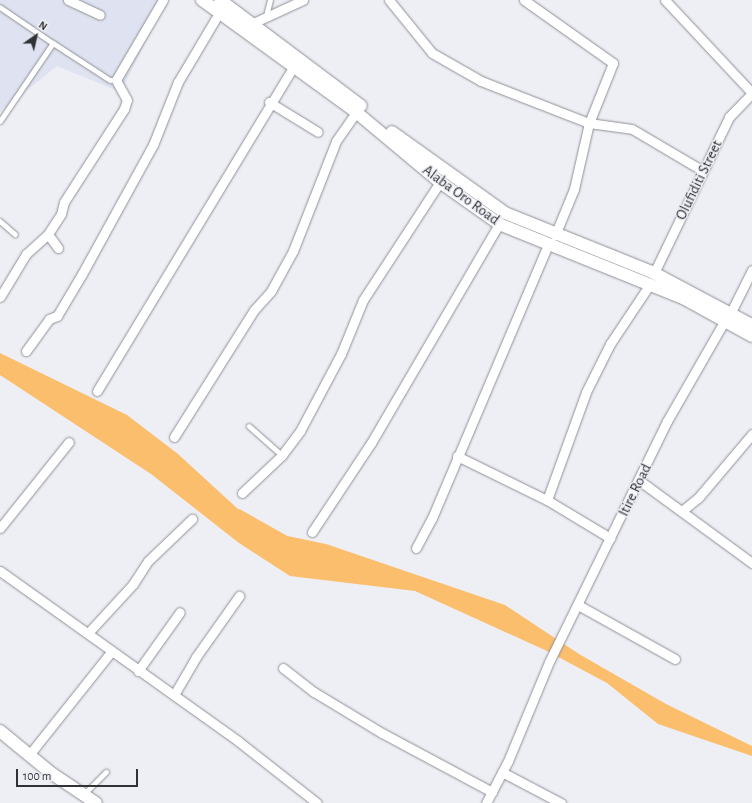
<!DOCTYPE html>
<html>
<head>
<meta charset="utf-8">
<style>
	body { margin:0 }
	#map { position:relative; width:752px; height:803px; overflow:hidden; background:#edeff5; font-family:"Alegreya Sans",sans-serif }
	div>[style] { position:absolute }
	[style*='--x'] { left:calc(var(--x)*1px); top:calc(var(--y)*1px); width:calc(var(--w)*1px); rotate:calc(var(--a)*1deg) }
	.built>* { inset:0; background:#dfe3f1 }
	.water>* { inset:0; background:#fbbe6d }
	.stream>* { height:2.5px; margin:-1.25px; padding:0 1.25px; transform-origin:1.25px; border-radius:1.25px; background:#fbbe6d }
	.roads { filter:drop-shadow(0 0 1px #8e9095) drop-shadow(0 0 1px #8e9095) }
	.lane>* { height:4.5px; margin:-2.25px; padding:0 2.25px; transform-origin:2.25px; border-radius:2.25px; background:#fff }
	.street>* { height:9px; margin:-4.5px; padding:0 4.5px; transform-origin:4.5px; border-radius:4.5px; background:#fff }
	.secondary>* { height:12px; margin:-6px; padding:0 6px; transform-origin:6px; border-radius:6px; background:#fff }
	span { translate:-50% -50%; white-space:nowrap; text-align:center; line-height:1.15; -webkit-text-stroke:3px #edeff5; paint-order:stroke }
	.street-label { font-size:15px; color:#313235 }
	.north { position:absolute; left:16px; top:16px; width:40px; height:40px; -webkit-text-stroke:3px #edeff5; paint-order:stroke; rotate:34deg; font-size:11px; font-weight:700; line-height:16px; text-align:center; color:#313235 }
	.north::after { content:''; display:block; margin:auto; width:14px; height:18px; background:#313235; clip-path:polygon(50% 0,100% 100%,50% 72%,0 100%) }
	.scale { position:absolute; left:16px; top:769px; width:122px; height:18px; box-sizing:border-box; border:2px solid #313235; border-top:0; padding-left:5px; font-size:12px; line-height:14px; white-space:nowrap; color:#313235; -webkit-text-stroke:3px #edeff5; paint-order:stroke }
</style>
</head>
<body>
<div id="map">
	<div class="built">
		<div style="clip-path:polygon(0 0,166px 0,121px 92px,57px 66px,0 112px)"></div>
	</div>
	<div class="water">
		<div style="clip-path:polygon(0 353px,127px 415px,178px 454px,239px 510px,283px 535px,326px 544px,505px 605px,579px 654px,666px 704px,752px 746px,752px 756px,658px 724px,607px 683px,547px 651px,415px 591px,290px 576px,239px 543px,151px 474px,0 375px)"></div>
	</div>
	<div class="stream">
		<div style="--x:239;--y:510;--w:53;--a:29.5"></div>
	</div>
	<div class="roads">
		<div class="lane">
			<div style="--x:0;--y:7;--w:64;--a:34.2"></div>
			<div style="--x:266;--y:16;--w:16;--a:-76"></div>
			<div style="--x:0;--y:121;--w:94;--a:-55.8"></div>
			<div style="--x:53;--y:43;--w:68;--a:33"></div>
			<div style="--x:110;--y:80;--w:6;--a:0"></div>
			<div style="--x:0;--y:221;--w:20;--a:41"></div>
			<div style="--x:249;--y:426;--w:44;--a:41.3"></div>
			<div style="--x:84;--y:794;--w:31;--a:-45"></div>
		</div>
		<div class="street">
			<div style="--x:68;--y:0;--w:35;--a:25"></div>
			<div style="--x:389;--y:0;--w:68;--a:50.9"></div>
			<div style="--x:432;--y:53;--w:56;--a:29.7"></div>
			<div style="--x:481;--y:81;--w:116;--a:21.3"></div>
			<div style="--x:589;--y:123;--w:43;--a:7.9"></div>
			<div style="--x:632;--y:129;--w:82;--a:30.6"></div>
			<div style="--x:524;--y:0;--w:109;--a:35.3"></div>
			<div style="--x:613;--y:63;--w:65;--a:111.8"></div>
			<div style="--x:589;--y:123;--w:68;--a:102.8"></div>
			<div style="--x:574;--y:189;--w:50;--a:112.4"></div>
			<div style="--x:665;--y:0;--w:127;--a:46.9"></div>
			<div style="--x:253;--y:23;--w:55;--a:-24.7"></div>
			<div style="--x:269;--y:102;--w:57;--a:31.5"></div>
			<div style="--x:58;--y:248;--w:17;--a:-126"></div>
			<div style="--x:48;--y:234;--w:24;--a:-57"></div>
			<div style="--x:61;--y:214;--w:12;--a:-76"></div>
			<div style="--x:64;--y:202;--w:111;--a:-57.2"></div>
			<div style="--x:124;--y:109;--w:9;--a:-72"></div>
			<div style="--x:127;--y:100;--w:23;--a:-119"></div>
			<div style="--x:116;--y:80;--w:93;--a:-59.6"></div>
			<div style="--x:654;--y:273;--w:173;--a:-64.3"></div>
			<div style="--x:729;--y:117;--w:33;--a:-46"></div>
			<div style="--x:0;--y:297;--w:50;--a:-58.8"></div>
			<div style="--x:26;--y:254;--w:30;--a:-42"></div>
			<div style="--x:731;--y:312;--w:47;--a:-63.4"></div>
			<div style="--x:26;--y:351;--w:39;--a:-54"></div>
			<div style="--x:49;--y:319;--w:9;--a:-21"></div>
			<div style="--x:57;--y:316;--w:49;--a:-59.2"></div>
			<div style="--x:82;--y:274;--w:147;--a:-61.2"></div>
			<div style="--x:153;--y:145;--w:68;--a:-68.4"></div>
			<div style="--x:178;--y:82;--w:80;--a:-59.3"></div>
			<div style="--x:97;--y:391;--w:380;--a:-58.8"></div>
			<div style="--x:174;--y:437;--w:150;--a:-57.8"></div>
			<div style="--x:254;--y:310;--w:25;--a:-48"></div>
			<div style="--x:271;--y:291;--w:46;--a:-61.2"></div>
			<div style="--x:293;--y:251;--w:118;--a:-68.6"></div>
			<div style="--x:336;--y:141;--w:35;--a:-55"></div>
			<div style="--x:457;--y:456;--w:100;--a:26.1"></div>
			<div style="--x:547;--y:500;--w:74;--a:31.1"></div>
			<div style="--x:640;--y:481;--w:139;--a:36.2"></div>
			<div style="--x:242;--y:493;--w:55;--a:-43.5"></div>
			<div style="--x:282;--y:455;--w:30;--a:-53"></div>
			<div style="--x:300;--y:431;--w:87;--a:-62"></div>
			<div style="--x:341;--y:354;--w:58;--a:-67.8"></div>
			<div style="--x:363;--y:300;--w:141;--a:-56.9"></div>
			<div style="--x:547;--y:500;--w:115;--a:-70.1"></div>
			<div style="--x:586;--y:392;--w:54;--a:-63.4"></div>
			<div style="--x:610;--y:344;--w:72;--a:-56.3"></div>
			<div style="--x:683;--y:510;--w:19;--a:-39"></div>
			<div style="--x:698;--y:498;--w:84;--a:-49.8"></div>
			<div style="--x:0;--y:528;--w:110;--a:-51.3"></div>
			<div style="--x:312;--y:532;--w:107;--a:-56.5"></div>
			<div style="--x:371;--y:443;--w:254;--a:-59.7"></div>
			<div style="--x:416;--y:548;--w:34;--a:-62"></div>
			<div style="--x:432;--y:518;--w:297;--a:-67"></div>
			<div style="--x:0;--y:571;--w:292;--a:35.5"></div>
			<div style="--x:238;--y:741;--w:100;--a:38.1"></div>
			<div style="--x:578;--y:605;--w:111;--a:29.1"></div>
			<div style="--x:88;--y:633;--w:67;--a:-47.4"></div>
			<div style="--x:133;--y:584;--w:27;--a:-57"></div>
			<div style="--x:148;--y:561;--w:61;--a:-43.7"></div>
			<div style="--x:283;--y:668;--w:39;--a:38"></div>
			<div style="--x:314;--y:692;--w:79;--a:31.1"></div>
			<div style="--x:382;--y:733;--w:125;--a:28.2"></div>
			<div style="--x:138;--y:671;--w:72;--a:-54.6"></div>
			<div style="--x:174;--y:695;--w:44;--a:-59.9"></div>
			<div style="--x:196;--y:657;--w:75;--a:-54.8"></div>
			<div style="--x:29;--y:755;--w:132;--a:-51.5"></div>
			<div style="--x:502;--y:772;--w:67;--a:27.7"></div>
			<div style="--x:486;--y:803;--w:47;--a:-62.4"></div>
			<div style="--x:508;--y:761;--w:107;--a:-67.5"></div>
			<div style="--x:549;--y:662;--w:268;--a:-63.9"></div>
			<div style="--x:667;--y:421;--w:116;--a:-60.1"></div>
		</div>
		<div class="secondary">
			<div style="--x:202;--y:0;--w:190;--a:36"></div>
			<div style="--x:356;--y:112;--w:109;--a:39.8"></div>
			<div style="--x:440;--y:182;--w:72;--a:35.4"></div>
			<div style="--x:499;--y:224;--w:198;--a:21.9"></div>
			<div style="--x:683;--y:298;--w:79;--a:28.8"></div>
			<div style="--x:220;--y:0;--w:176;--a:36.9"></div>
			<div style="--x:392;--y:132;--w:139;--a:35.6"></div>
			<div style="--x:505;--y:213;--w:161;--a:21.9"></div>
			<div style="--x:654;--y:273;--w:111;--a:28"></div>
			<div style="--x:0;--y:731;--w:66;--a:39.5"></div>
			<div style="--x:51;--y:773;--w:54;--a:33.7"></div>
		</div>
	</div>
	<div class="street-label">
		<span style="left:699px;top:180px;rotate:-64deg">Olufiditi Street</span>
		<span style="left:461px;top:195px;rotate:36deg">Alaba Oro Road</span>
		<span style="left:635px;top:490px;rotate:-64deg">Itire Road</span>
	</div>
	<div class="north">N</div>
	<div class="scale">100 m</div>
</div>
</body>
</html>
